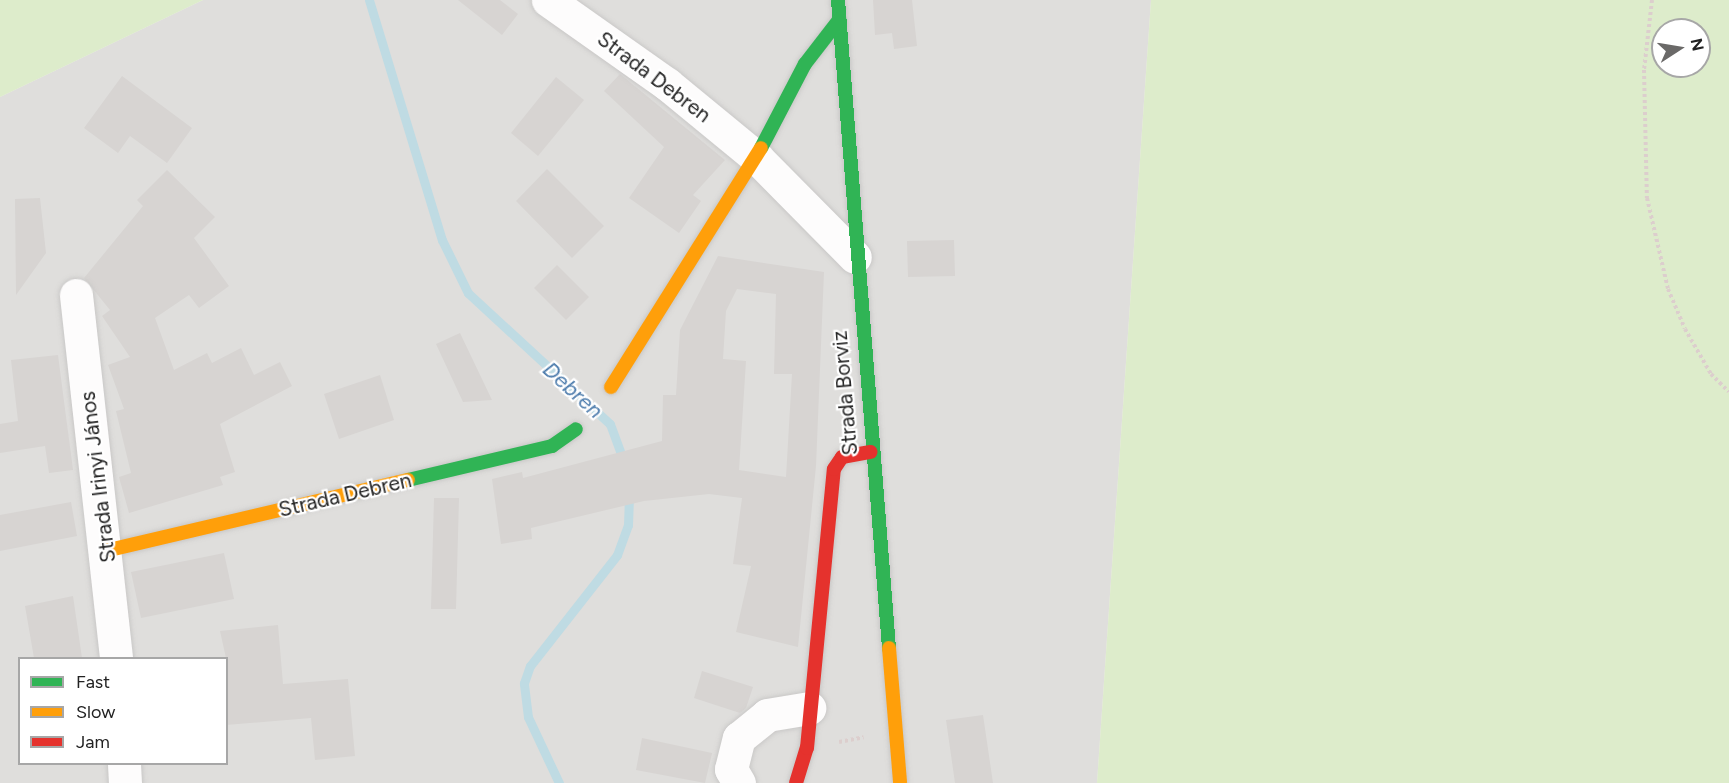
<!DOCTYPE html>
<html>
<head>
<meta charset="utf-8">
<style>
	body { margin:0 }
	#map { position:relative; width:1729px; height:783px; overflow:hidden; background:#f0eeeb; font-family:Figtree,sans-serif }
	div>[style] { position:absolute }
	[style*='--x'] { left:calc(var(--x)*1px); top:calc(var(--y)*1px); width:calc(var(--w)*1px); rotate:calc(var(--a)*1deg) }
	.residential>* { inset:0; background:#dfdedc }
	.grass>* { inset:0; background:#ddeccb }
	.stream>* { height:9px; margin:-4.5px; padding:0 4.5px; transform-origin:4.5px; border-radius:4.5px; background:#bfdbe3 }
	.building>* { inset:0; background:#d7d4d2 }
	.path>* { height:4px; margin-top:-2px; transform-origin:0; background:repeating-linear-gradient(90deg,#dccecd 0 3px,transparent 0 6px) }
	.roads { filter:drop-shadow(0 0 2px #c9c8c7) drop-shadow(0 0 2px #c9c8c7) }
	.street>* { height:33px; margin:-16.5px; padding:0 16.5px; transform-origin:16.5px; border-radius:16.5px; background:#fdfcfc }
	.fast>* { height:14px; margin:-7px; padding:0 7px; transform-origin:7px; border-radius:7px; background:#30b455 }
	.slow>* { height:14px; margin:-7px; padding:0 7px; transform-origin:7px; border-radius:7px; background:#ff9f0a }
	.jam>* { height:14px; margin:-7px; padding:0 7px; transform-origin:7px; border-radius:7px; background:#e5322d }
	span { translate:-50% -50%; white-space:nowrap; text-align:center; line-height:1.15; -webkit-text-stroke:4.5px #fff; paint-order:stroke }
	.street-label { font-size:21px; color:#222 }
	.water-label { font-size:22px; color:#4a7aab; font-style:italic }
	.legend { position:absolute; left:18px; top:657px; width:210px; height:108px; box-sizing:border-box; background:#fff; border:2px solid #a7a7a7; margin:0; padding:8px 10px; list-style:none; font-size:18px; color:#222 }
	.legend li { display:flex; align-items:center; gap:12px; height:30px }
	.legend b { width:30px; border:2px solid #a7a7a7 }
	.north { position:absolute; left:1651px; top:18px; width:60px; height:60px; box-sizing:border-box; background:#fff; border:2px solid #a7a7a7; border-radius:50%; rotate:78deg; font-size:16px; font-weight:700; line-height:24px; text-align:center; color:#222 }
	.north::after { content:''; display:block; margin:auto; width:21px; height:27px; background:#6a6968; clip-path:polygon(50% 0,100% 100%,50% 72%,0 100%) }
</style>
</head>
<body>
<div id="map">
	<div class="residential">
		<div style="clip-path:polygon(evenodd,203px 0,1151px 0,1097px 783px,0 783px,0 97px,203px 0,20px 658px,226px 658px,226px 764px,20px 764px,20px 658px)"></div>
	</div>
	<div class="grass">
		<div style="clip-path:polygon(0 0,203px 0,0 97px)"></div>
		<div style="clip-path:polygon(evenodd,1151px 0,1729px 0,1729px 783px,1097px 783px,1151px 0,1663px 30px,1699px 30px,1699px 66px,1663px 66px,1663px 30px)"></div>
	</div>
	<div class="stream">
		<div style="--x:369;--y:0;--w:251;--a:73.1"></div>
		<div style="--x:442;--y:240;--w:59;--a:63.9"></div>
		<div style="--x:468;--y:293;--w:193;--a:42.7"></div>
		<div style="--x:610;--y:424;--w:40;--a:69.8"></div>
		<div style="--x:559;--y:783;--w:73;--a:-115.2"></div>
		<div style="--x:528;--y:717;--w:34;--a:-97"></div>
		<div style="--x:524;--y:683;--w:18;--a:-71"></div>
		<div style="--x:530;--y:666;--w:141;--a:-51.9"></div>
		<div style="--x:617;--y:555;--w:32;--a:-70"></div>
		<div style="--x:628;--y:525;--w:32;--a:-88"></div>
	</div>
	<div class="building">
		<div style="clip-path:polygon(458px 0,500px 0,518px 14px,502px 35px)"></div>
		<div style="clip-path:polygon(873px 0,912px 0,917px 46px,894px 49px,892px 33px,875px 35px)"></div>
		<div style="clip-path:polygon(620px 74px,725px 160px,693px 195px,701px 201px,679px 233px,629px 198px,664px 147px,604px 91px)"></div>
		<div style="clip-path:polygon(122px 76px,192px 128px,167px 163px,130px 136px,118px 153px,84px 128px)"></div>
		<div style="clip-path:polygon(556px 77px,584px 100px,538px 156px,511px 133px)"></div>
		<div style="clip-path:polygon(547px 169px,604px 226px,572px 258px,516px 201px)"></div>
		<div style="clip-path:polygon(167px 170px,215px 217px,194px 238px,229px 286px,199px 308px,189px 295px,155px 318px,174px 370px,207px 353px,212px 363px,241px 348px,254px 375px,280px 362px,292px 386px,220px 424px,235px 472px,220px 477px,223px 485px,129px 513px,119px 477px,131px 473px,116px 411px,124px 409px,108px 365px,130px 357px,102px 316px,110px 310px,84px 278px,143px 206px,137px 200px)"></div>
		<div style="clip-path:polygon(40px 198px,46px 253px,16px 295px,15px 199px)"></div>
		<div style="clip-path:polygon(954px 240px,955px 276px,908px 277px,907px 241px)"></div>
		<div style="clip-path:polygon(evenodd,718px 256px,824px 272px,816px 466px,798px 647px,736px 632px,751px 566px,733px 564px,742px 498px,709px 494px,644px 501px,531px 528px,532px 539px,501px 544px,492px 479px,522px 472px,523px 478px,662px 441px,663px 395px,676px 395px,680px 330px,718px 256px,737px 289px,776px 294px,774px 374px,792px 374px,786px 477px,739px 470px,746px 361px,723px 359px,726px 311px,737px 289px)"></div>
		<div style="clip-path:polygon(557px 265px,589px 297px,566px 320px,534px 288px)"></div>
		<div style="clip-path:polygon(460px 333px,492px 400px,463px 402px,436px 344px)"></div>
		<div style="clip-path:polygon(58px 355px,73px 470px,49px 473px,45px 446px,0 453px,0 424px,18px 421px,11px 360px)"></div>
		<div style="clip-path:polygon(380px 375px,394px 420px,339px 439px,324px 394px)"></div>
		<div style="clip-path:polygon(434px 498px,459px 498px,456px 609px,431px 609px)"></div>
		<div style="clip-path:polygon(71px 502px,77px 536px,0 551px,0 515px)"></div>
		<div style="clip-path:polygon(224px 553px,234px 599px,141px 618px,131px 572px)"></div>
		<div style="clip-path:polygon(73px 596px,82px 658px,34px 658px,25px 606px)"></div>
		<div style="clip-path:polygon(278px 625px,283px 684px,348px 679px,355px 756px,315px 760px,311px 718px,226px 725px,226px 658px,220px 631px)"></div>
		<div style="clip-path:polygon(702px 671px,753px 687px,746px 708px,740px 713px,694px 698px)"></div>
		<div style="clip-path:polygon(983px 715px,993px 783px,955px 783px,946px 720px)"></div>
		<div style="clip-path:polygon(642px 738px,712px 753px,705px 783px,636px 770px)"></div>
	</div>
	<div class="path">
		<div style="--x:1652;--y:0;--w:70;--a:96.5"></div>
		<div style="--x:1644;--y:70;--w:128;--a:88.7"></div>
		<div style="--x:1647;--y:198;--w:93;--a:77"></div>
		<div style="--x:1668;--y:289;--w:43;--a:67"></div>
		<div style="--x:1685;--y:329;--w:52;--a:60"></div>
		<div style="--x:1711;--y:374;--w:25;--a:45"></div>
		<div style="--x:839;--y:742;--w:25;--a:-11"></div>
	</div>
	<div class="roads">
		<div class="street">
			<div style="--x:548;--y:0;--w:146;--a:35.2"></div>
			<div style="--x:667;--y:84;--w:117;--a:39.4"></div>
			<div style="--x:757;--y:158;--w:139;--a:45.3"></div>
			<div style="--x:76;--y:295;--w:365;--a:83.7"></div>
			<div style="--x:124;--y:764;--w:19;--a:87"></div>
			<div style="--x:739;--y:783;--w:16;--a:-120"></div>
			<div style="--x:731;--y:769;--w:32;--a:-76"></div>
			<div style="--x:739;--y:738;--w:36;--a:-39"></div>
			<div style="--x:767;--y:715;--w:43;--a:-9.5"></div>
		</div>
		<div class="fast">
			<div style="--x:838;--y:0;--w:650;--a:85.5"></div>
			<div style="--x:761;--y:148;--w:95;--a:-62.4"></div>
			<div style="--x:805;--y:64;--w:56;--a:-52.3"></div>
			<div style="--x:408;--y:480;--w:148;--a:-13.3"></div>
			<div style="--x:552;--y:446;--w:29;--a:-35"></div>
		</div>
		<div class="slow">
			<div style="--x:611;--y:387;--w:282;--a:-57.9"></div>
			<div style="--x:109;--y:550;--w:307;--a:-13.2"></div>
			<div style="--x:889;--y:648;--w:135;--a:85.3"></div>
		</div>
		<div class="jam">
			<div style="--x:796;--y:783;--w:37;--a:-73"></div>
			<div style="--x:807;--y:748;--w:280;--a:-84.5"></div>
			<div style="--x:834;--y:469;--w:14;--a:-56"></div>
			<div style="--x:842;--y:457;--w:29;--a:-10"></div>
		</div>
	</div>
	<div class="street-label">
		<span style="left:654px;top:77px;rotate:37deg">Strada Debren</span>
		<span style="left:845px;top:393px;rotate:-95deg">Strada Borviz</span>
		<span style="left:98px;top:477px;rotate:-97deg">Strada Irinyi János</span>
		<span style="left:345px;top:495px;rotate:-13deg">Strada Debren</span>
	</div>
	<div class="water-label">
		<span style="left:573px;top:390px;rotate:42deg">Debren</span>
	</div>
	<ul class="legend">
	<li><b style="height:8px;background:#30b455"></b>Fast</li>
	<li><b style="height:8px;background:#ff9f0a"></b>Slow</li>
	<li><b style="height:8px;background:#e5322d"></b>Jam</li>
	</ul>
	<div class="north">N</div>
</div>
</body>
</html>
